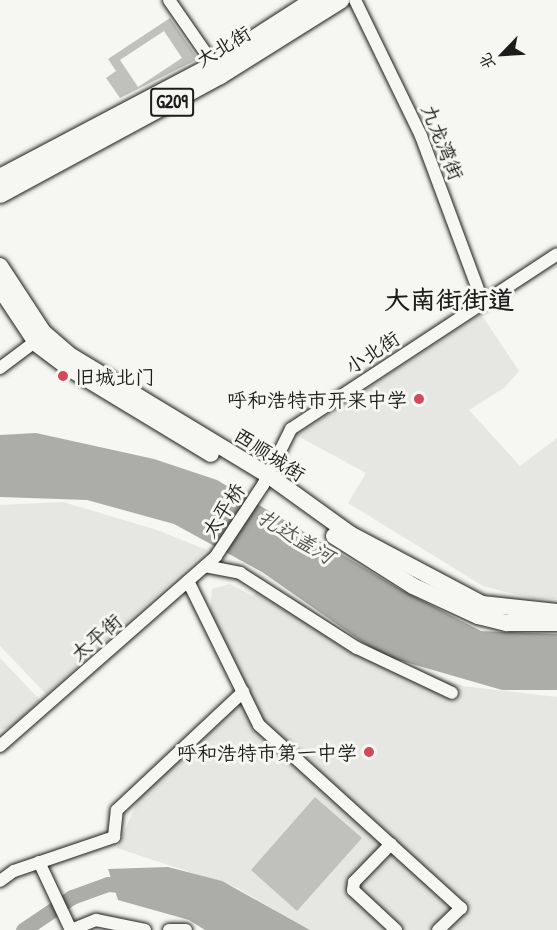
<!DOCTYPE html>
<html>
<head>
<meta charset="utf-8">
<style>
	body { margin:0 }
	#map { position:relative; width:557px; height:930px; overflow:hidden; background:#f6f6f2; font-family:"Patrick Hand","LXGW WenKai TC",sans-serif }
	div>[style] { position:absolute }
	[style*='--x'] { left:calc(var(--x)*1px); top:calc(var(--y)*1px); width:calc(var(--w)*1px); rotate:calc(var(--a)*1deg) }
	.built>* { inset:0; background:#e6e6e2 }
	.water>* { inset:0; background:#acaca9 }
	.river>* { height:15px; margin:-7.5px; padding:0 7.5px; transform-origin:7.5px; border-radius:7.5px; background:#acaca9 }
	.building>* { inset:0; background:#c0c0bd }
	.roads { filter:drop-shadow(0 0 2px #1c1c1c) drop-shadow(0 0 2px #1c1c1c) }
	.minor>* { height:12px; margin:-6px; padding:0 6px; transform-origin:6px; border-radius:6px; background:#f6f6f2 }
	.major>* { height:16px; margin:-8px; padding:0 8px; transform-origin:8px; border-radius:8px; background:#f6f6f2 }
	.highway>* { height:18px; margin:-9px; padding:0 9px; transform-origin:9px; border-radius:9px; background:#f6f6f2 }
	.dots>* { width:16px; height:16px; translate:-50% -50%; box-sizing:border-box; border:3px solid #f6f6f2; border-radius:50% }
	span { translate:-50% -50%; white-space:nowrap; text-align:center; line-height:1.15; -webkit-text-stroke:6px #f6f6f2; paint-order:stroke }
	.shield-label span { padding:2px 4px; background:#f6f6f2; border:2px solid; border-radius:4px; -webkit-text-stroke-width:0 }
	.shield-label { font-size:18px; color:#1c1c1c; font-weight:700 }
	.street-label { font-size:20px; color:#1c1c1c }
	.poi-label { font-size:20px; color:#1c1c1c }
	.left { translate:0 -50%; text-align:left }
	.right { translate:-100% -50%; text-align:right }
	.water-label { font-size:21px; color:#565654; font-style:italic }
	.district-label { font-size:26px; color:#1c1c1c; font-weight:700 }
	.north { position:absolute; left:473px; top:24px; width:60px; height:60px; -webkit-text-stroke:4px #f6f6f2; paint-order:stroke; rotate:245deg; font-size:16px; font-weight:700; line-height:24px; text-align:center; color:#1c1c1c }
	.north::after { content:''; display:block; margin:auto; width:21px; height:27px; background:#1c1c1c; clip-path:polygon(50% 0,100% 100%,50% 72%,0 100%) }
</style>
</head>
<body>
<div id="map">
	<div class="built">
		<div style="clip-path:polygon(481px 314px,519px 371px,504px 388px,469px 410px,520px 466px,557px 438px,557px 599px,534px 599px,483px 586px,348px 503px,366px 473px,296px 435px)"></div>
		<div style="clip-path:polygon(63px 502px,157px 530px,207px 550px,46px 694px,0 646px,0 505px)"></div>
		<div style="clip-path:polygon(262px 581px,377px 655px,463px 686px,557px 697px,557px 930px,310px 930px,235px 887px,117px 848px,144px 786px,240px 700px,210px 614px,212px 589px,230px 584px,253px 596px)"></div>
		<div style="clip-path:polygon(0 658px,40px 700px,15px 725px,0 730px)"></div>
	</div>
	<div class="water">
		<div style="clip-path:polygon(36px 433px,154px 459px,217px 480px,398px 588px,481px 631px,557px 634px,557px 690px,502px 690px,381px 655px,262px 572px,174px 524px,87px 500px,0 497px,0 435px)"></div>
		<div style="clip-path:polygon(168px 867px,222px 881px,310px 930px,205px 930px,189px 920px,118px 900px,108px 869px)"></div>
	</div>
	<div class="river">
		<div style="--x:23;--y:930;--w:59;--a:-34"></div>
		<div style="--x:72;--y:897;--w:38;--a:-20"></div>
		<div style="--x:108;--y:884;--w:25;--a:5"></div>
	</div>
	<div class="building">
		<div style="clip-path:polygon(evenodd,170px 18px,198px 59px,120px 98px,106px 78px,116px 71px,108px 59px,170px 18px,164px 31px,182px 58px,138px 87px,120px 60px,164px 31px)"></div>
		<div style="clip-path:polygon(315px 797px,362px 838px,297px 911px,251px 870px)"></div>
	</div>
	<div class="roads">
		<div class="minor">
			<div style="--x:169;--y:0;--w:79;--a:55.3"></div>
			<div style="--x:355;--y:0;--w:151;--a:64.1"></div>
			<div style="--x:421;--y:136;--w:178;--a:69.6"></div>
			<div style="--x:0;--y:368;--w:50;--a:-36.9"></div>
			<div style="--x:205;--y:566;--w:36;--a:11"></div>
			<div style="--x:240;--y:573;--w:139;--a:32.7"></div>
			<div style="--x:357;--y:648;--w:105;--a:25.3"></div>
			<div style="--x:188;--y:581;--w:161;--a:63.8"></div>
			<div style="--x:259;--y:725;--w:273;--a:42.2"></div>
			<div style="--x:461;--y:908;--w:32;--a:136"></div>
			<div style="--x:0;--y:746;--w:288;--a:-41.3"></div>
			<div style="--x:216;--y:556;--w:85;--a:-56.5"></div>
			<div style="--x:263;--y:485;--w:63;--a:-63.4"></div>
			<div style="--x:291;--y:429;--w:318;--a:-33.3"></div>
			<div style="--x:391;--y:844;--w:53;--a:134.2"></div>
			<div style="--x:354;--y:882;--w:8;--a:97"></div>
			<div style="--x:353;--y:890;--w:59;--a:42.9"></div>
			<div style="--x:39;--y:862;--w:75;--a:64.8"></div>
			<div style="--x:0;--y:881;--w:17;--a:-36"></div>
			<div style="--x:14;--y:871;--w:106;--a:-18.8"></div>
			<div style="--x:114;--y:837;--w:27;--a:-84"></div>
			<div style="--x:117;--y:810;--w:173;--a:-43.1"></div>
			<div style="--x:71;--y:930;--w:27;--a:-22"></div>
			<div style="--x:96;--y:920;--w:50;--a:11.5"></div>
			<div style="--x:169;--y:930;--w:17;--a:0"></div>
		</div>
		<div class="major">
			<div style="--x:0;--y:266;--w:79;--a:56.9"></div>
			<div style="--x:43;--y:332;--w:33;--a:41"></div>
			<div style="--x:68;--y:354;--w:234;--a:31.2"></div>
			<div style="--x:268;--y:475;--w:101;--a:35.7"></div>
			<div style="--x:350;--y:534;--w:149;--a:27.9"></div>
			<div style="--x:482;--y:604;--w:75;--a:6.1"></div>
			<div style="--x:0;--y:288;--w:67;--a:56.5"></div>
			<div style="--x:37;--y:344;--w:38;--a:37"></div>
			<div style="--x:67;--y:367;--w:168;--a:31.1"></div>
			<div style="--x:334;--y:536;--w:93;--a:32.3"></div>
			<div style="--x:413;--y:586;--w:72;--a:24.8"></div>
			<div style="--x:478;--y:616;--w:30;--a:14"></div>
			<div style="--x:507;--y:623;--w:50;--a:0"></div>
		</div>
		<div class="highway">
			<div style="--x:0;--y:178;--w:242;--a:-27.8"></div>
			<div style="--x:214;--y:65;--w:120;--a:-32.8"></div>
			<div style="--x:0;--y:194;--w:250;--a:-28.4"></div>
			<div style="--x:220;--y:75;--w:142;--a:-32"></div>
		</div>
	</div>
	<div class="dots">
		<div style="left:63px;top:376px;background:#d1495b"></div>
		<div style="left:419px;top:399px;background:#d1495b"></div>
		<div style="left:369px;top:752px;background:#d1495b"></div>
	</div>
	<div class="shield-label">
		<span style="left:172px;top:102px">G209</span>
	</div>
	<div class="street-label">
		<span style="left:223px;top:46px;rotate:-31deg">大北街</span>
		<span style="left:443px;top:142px;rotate:68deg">九龙湾街</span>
		<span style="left:372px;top:352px;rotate:-33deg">小北街</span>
		<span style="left:270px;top:454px;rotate:33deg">西顺城街</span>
		<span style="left:223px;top:510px;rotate:-57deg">太平桥</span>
		<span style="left:96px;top:637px;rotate:-41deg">太平街</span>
	</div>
	<div class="poi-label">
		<span class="left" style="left:75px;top:376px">旧城北门</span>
		<span class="right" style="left:407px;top:399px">呼和浩特市开来中学</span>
		<span class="right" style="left:357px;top:752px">呼和浩特市第一中学</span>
	</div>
	<div class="water-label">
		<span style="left:296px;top:537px;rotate:31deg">扎达盖河</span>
	</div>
	<div class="district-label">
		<span style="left:449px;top:300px">大南街街道</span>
	</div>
	<div class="north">北</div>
</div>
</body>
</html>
